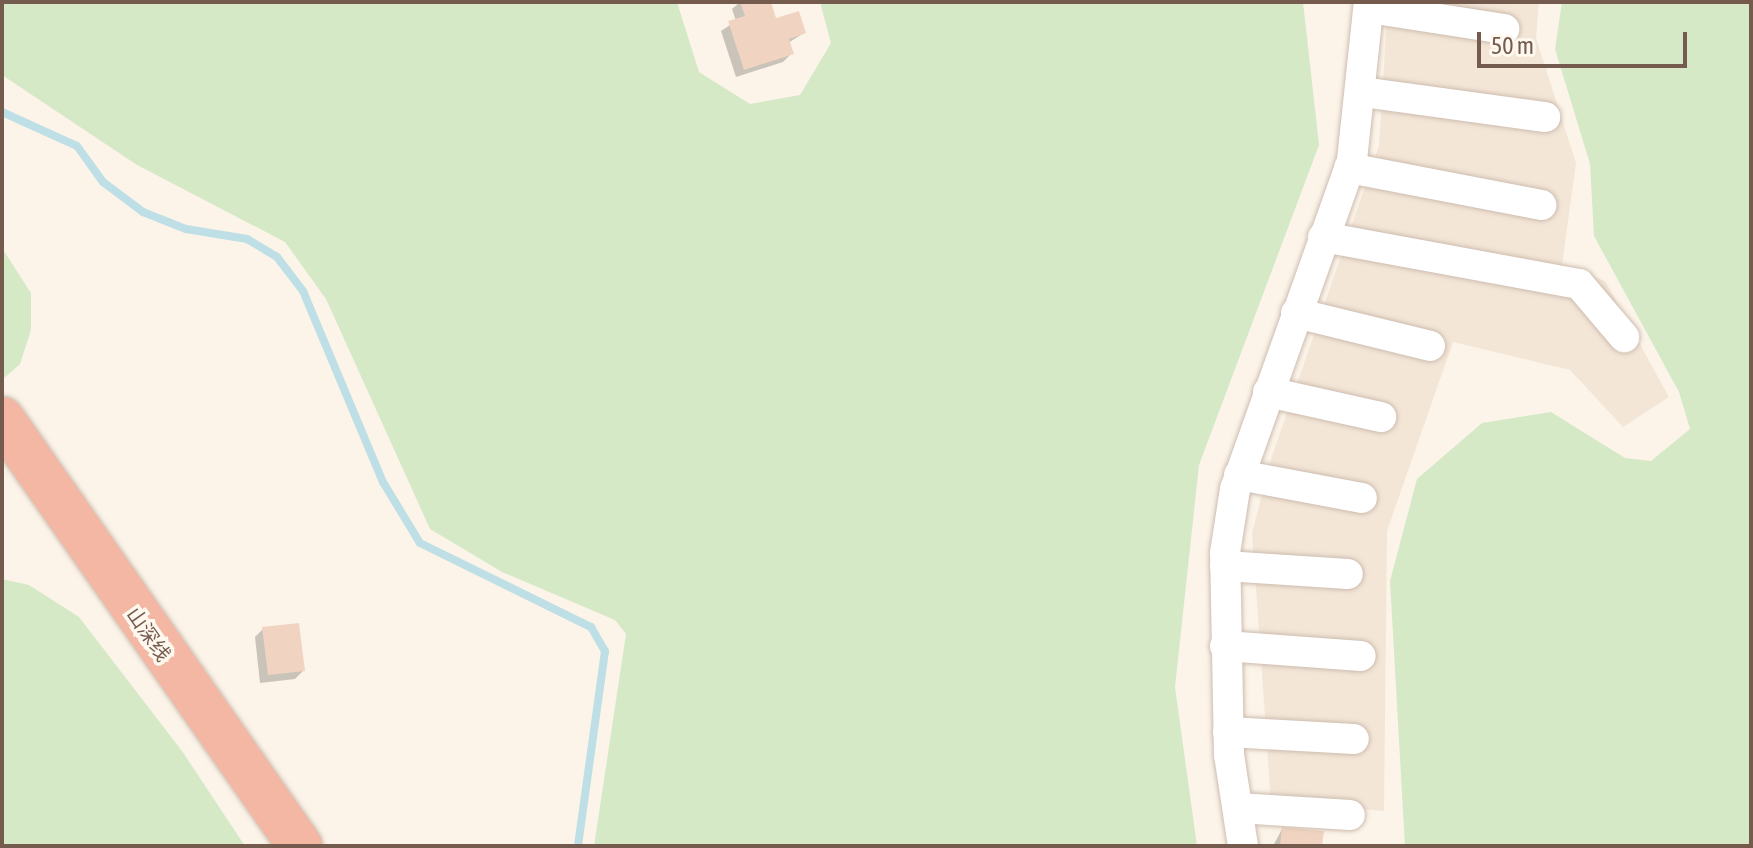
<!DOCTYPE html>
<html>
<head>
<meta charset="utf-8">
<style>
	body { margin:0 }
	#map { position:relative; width:1753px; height:848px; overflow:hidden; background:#fcf4e9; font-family:"Asap Condensed","Noto Sans SC",sans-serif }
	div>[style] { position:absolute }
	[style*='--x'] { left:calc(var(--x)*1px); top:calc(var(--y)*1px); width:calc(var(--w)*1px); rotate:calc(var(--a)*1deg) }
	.residential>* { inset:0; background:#f3e6d7 }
	.green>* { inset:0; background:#d5e9c7 }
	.shadow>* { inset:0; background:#0003 }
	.stream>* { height:8px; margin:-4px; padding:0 4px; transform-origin:4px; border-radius:4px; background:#bedfe5 }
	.building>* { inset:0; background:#f0d4c1 }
	.roads { filter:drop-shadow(0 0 2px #cdbcaf) drop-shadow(0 0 2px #cdbcaf) }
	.minor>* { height:30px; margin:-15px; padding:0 15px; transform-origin:15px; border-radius:15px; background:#fff }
	.highway>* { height:44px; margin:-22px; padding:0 22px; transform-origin:22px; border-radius:22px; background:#f3b7a3 }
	span { translate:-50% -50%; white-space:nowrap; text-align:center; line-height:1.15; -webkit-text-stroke:7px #fef8ef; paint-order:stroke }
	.street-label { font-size:20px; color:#755b4d }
	.frame { position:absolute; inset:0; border:4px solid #755b4d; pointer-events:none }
	.scale { position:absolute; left:1477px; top:32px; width:210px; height:36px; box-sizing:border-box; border:4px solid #755b4d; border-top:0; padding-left:10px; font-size:24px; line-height:28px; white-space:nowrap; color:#755b4d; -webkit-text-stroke:6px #fef8ef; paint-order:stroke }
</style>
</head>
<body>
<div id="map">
	<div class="residential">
		<div style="clip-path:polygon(1388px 2px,1539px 2px,1536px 38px,1576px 163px,1562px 265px,1605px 281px,1669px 397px,1623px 427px,1570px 370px,1453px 342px,1387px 531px,1384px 811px,1271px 801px,1252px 533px,1272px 456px,1379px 146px)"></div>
	</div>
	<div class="green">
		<div style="clip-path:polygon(2px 2px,677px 2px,699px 72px,750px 104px,800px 95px,831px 43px,820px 2px,1303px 2px,1319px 145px,1199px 465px,1175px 687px,1197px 846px,594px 846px,626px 634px,615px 620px,502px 572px,430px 529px,326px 299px,285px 242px,137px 165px,2px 75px)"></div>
		<div style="clip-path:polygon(1562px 2px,1751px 2px,1751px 846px,1405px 846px,1390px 581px,1417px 479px,1482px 423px,1551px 412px,1625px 458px,1651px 461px,1690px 429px,1679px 392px,1594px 236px,1590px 164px,1555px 49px)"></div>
		<div style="clip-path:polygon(2px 248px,31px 293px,31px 330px,20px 364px,2px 380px)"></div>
		<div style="clip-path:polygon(2px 579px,29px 585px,79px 617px,182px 751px,245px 846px,2px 846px)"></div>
	</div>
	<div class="shadow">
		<div style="clip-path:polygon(740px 2px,769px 2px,775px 21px,804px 33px,788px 43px,791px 54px,783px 62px,736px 77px,721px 31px,736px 21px,732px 9px)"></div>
		<div style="clip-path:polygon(263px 629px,303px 671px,295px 679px,260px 683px,255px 637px)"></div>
		<div style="clip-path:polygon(1282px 829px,1320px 846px,1273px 846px)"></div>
	</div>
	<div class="stream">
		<div style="--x:2;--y:112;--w:82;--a:24.4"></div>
		<div style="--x:77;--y:146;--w:44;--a:54.2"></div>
		<div style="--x:103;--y:182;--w:50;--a:36.9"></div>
		<div style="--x:143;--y:212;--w:46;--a:21.6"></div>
		<div style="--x:186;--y:229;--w:62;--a:9.3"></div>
		<div style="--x:247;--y:239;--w:35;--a:31"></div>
		<div style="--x:277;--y:257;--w:43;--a:52.6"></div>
		<div style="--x:303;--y:291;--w:207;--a:67.3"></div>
		<div style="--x:383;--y:482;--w:71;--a:58.8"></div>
		<div style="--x:420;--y:543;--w:191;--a:26.2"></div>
		<div style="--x:591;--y:627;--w:28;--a:60"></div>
		<div style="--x:605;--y:651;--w:197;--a:97.9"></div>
	</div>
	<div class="building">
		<div style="clip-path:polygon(740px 2px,771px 2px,776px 18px,799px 11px,806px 33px,789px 39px,794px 54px,744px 70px,728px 21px,745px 16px)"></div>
		<div style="clip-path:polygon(299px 623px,305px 671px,268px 675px,262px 627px)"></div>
		<div style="clip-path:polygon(1282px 827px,1324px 831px,1322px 846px,1280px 846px)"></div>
	</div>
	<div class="roads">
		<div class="minor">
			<div style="--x:1369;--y:8;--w:137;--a:8.8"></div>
			<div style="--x:1362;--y:92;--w:185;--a:7.8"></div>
			<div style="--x:1349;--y:168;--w:196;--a:10.9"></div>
			<div style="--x:1323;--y:237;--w:260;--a:10.4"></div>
			<div style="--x:1579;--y:284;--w:70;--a:49.7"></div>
			<div style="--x:1296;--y:313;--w:138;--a:13.8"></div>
			<div style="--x:1268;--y:392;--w:116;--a:12.5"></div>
			<div style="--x:1239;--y:475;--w:125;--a:10.6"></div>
			<div style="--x:1225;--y:566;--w:123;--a:3.7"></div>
			<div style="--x:1225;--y:646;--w:136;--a:4.2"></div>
			<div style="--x:1228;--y:732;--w:126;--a:3.2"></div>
			<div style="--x:1238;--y:808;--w:112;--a:3.6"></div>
			<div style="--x:1243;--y:846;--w:92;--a:-98.7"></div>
			<div style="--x:1229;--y:755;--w:202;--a:-91.1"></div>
			<div style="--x:1225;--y:553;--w:65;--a:-81.1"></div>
			<div style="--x:1235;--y:489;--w:349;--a:-70.4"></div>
			<div style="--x:1352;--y:160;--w:159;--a:-83.9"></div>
		</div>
		<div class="highway">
			<div style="--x:2;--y:419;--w:521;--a:55.09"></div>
		</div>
	</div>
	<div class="street-label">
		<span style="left:149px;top:634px;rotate:55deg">山深线</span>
	</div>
	<div class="frame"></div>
	<div class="scale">50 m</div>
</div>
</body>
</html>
